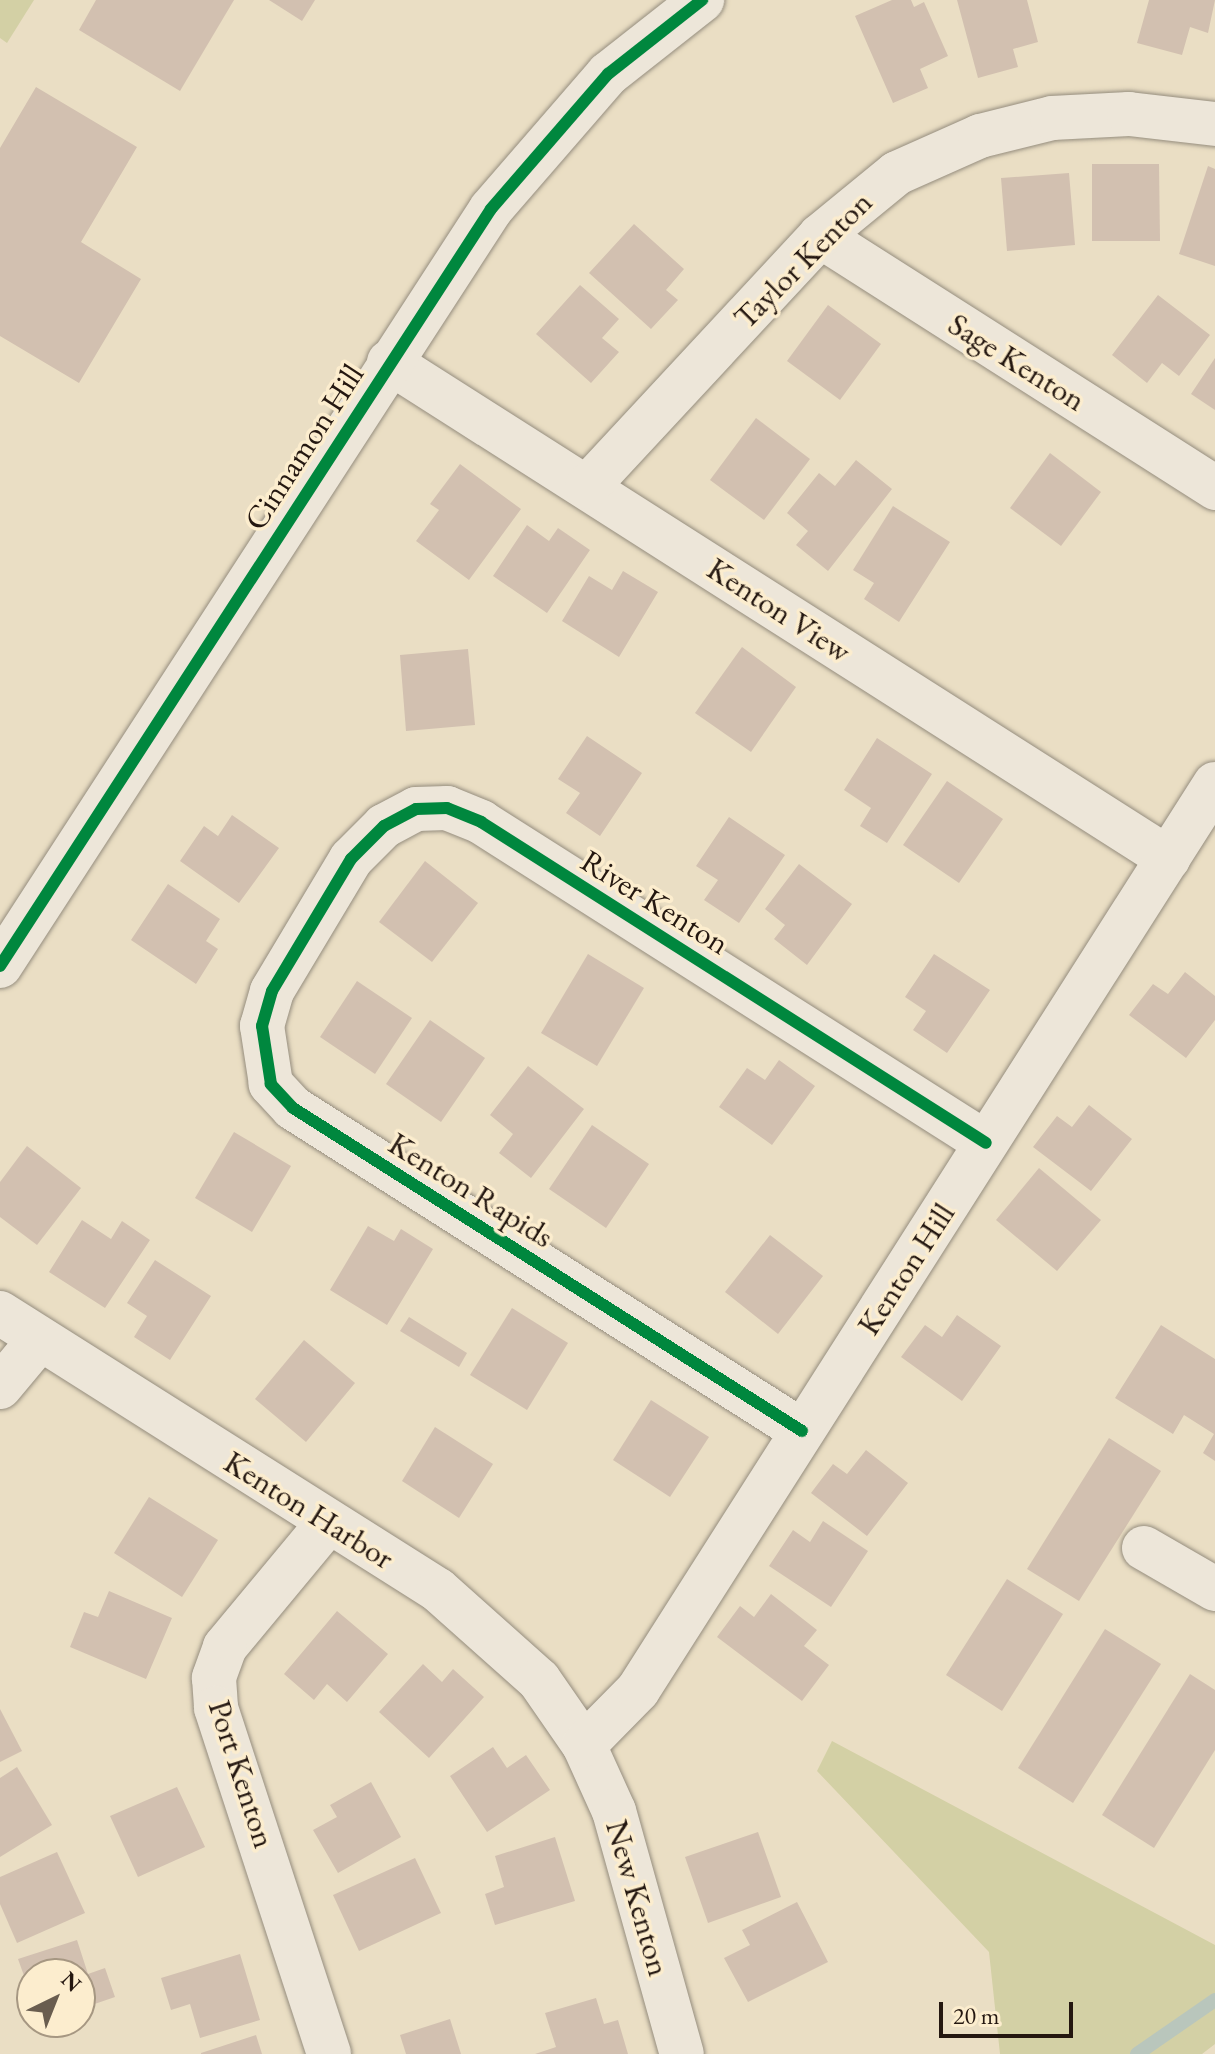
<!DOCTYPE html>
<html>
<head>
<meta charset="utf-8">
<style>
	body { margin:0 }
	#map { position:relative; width:1215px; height:2054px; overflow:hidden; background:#eadec4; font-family:"EB Garamond",serif }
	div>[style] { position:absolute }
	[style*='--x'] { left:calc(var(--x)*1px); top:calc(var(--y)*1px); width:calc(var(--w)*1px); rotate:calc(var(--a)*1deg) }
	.green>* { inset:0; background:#d3d0a5 }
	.stream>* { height:14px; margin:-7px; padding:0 7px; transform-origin:7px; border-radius:7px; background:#b9c6bc }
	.building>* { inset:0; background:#d2c0b0 }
	.roads { filter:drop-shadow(0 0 2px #958d7e) drop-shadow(0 0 2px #958d7e) }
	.minor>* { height:44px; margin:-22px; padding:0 22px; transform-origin:22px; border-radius:22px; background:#ede6d9 }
	.cycleway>* { height:12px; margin:-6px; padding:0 6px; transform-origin:6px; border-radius:6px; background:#00873e }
	span { translate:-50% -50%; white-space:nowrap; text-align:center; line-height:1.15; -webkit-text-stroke:7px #fcedce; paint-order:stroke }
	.street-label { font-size:32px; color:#241710 }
	.north { position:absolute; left:16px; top:1958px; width:80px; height:80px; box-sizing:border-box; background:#fcedce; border:2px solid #a69782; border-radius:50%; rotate:43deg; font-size:22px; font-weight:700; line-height:32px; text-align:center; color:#241710 }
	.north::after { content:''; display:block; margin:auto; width:28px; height:36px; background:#695d4f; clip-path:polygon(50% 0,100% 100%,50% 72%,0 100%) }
	.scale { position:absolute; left:939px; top:2002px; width:134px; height:36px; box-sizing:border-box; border:4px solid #241710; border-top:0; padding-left:10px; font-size:24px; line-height:28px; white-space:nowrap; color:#241710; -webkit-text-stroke:6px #fcedce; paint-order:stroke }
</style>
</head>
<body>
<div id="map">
	<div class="green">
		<div style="clip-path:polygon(0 0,34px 0,7px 43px,0 38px)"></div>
		<div style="clip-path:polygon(832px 1741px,1215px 1945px,1215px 2044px,1202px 2054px,1000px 2054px,989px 1952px,817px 1771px)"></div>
	</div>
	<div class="stream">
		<div style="--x:1137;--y:2054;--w:95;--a:-34.7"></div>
	</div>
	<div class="building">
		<div style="clip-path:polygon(96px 0,234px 0,180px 91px,79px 30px)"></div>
		<div style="clip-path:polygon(269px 0,315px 0,302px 21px)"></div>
		<div style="clip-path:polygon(892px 0,911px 0,914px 7px,924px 2px,948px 56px,920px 69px,928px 88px,893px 103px,855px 16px)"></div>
		<div style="clip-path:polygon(957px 0,1027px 0,1038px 42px,1013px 49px,1018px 67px,978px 78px)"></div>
		<div style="clip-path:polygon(1149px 0,1215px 0,1208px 33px,1190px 27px,1182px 55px,1137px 43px)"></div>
		<div style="clip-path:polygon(36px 87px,137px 147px,81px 242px,141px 279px,79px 383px,0 336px,0 148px)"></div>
		<div style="clip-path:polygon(1092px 164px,1159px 164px,1160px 241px,1092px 241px)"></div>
		<div style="clip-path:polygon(1208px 166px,1215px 169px,1215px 266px,1179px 254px)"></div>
		<div style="clip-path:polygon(1069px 173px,1075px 245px,1007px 251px,1001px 178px)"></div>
		<div style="clip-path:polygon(634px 224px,684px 269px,666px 290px,678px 300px,651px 329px,589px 273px)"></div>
		<div style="clip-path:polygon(580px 285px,619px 319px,602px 338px,619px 352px,591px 383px,536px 334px)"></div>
		<div style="clip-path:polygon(1158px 295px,1210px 335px,1179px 376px,1162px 363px,1147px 383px,1112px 355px)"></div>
		<div style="clip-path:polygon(828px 305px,881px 344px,840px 400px,787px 361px)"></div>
		<div style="clip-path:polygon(1215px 358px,1215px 410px,1191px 394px)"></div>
		<div style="clip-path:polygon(756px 418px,810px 459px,764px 520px,710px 480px)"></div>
		<div style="clip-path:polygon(1050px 453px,1101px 492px,1061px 546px,1010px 508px)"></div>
		<div style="clip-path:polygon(856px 460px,892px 489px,828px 571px,796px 545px,808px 531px,787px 513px,819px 473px,835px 486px)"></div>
		<div style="clip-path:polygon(460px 464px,521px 509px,469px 580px,416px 541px,439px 510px,430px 504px)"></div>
		<div style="clip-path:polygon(893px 506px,950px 542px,899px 622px,864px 599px,874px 583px,853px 570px)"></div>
		<div style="clip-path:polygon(527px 525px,549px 541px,558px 528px,590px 550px,547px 613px,493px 576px)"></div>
		<div style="clip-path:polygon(623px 571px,658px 592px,619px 657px,562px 621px,589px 576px,612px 590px)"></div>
		<div style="clip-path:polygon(742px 647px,796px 687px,751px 752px,695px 713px)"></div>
		<div style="clip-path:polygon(468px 649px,475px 725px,406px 731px,400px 655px)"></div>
		<div style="clip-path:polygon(587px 736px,642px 773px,600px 836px,566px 813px,580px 793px,558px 779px)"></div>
		<div style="clip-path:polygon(877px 738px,932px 774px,887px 843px,860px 826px,871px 808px,844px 790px)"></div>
		<div style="clip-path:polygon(947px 781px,1003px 819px,959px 883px,903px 845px)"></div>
		<div style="clip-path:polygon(232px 815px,279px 848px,239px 903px,180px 861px,204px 826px,218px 836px)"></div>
		<div style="clip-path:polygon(729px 817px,785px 855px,739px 923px,704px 900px,718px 880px,696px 866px)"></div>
		<div style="clip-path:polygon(425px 861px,478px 903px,432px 962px,379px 922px)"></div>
		<div style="clip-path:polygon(799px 864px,852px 904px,807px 965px,774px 939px,785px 925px,765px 909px)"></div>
		<div style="clip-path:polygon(168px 884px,220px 919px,206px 941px,218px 949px,196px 984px,131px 940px)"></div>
		<div style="clip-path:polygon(588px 954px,644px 988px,597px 1066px,541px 1033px)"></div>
		<div style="clip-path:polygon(934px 954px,990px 990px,947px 1053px,913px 1030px,926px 1011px,905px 997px)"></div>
		<div style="clip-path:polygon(1185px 972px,1215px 996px,1215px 1020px,1186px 1058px,1129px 1015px,1153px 984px,1168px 994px)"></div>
		<div style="clip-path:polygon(357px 981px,412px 1018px,375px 1074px,320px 1037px)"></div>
		<div style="clip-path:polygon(430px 1020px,485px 1058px,441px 1122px,386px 1084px)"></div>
		<div style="clip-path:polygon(779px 1060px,815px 1086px,772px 1145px,719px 1107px,747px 1068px,765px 1080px)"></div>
		<div style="clip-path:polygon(528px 1066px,584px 1109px,531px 1178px,499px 1153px,513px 1134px,490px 1115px)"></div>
		<div style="clip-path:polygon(1089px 1105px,1132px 1139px,1091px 1191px,1033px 1147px,1057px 1116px,1072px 1127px)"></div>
		<div style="clip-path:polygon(592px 1125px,649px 1164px,606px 1228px,549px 1189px)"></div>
		<div style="clip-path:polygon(234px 1132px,291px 1166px,252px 1232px,195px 1198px)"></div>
		<div style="clip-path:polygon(27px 1146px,81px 1188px,37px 1245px,0 1217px,0 1182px)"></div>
		<div style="clip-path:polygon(1039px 1168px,1101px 1220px,1057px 1271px,996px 1220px)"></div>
		<div style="clip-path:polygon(82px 1220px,111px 1239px,122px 1221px,150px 1240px,105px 1308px,49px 1272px)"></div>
		<div style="clip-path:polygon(368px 1226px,394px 1241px,401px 1229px,433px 1249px,387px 1325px,330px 1290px)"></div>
		<div style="clip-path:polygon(770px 1235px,823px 1276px,778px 1334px,725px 1292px)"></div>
		<div style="clip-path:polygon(155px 1260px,211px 1296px,170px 1360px,134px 1337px,147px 1316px,127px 1303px)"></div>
		<div style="clip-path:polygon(512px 1308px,568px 1343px,527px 1410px,470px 1375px)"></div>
		<div style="clip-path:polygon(957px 1315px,1001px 1346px,962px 1401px,901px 1357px,925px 1325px,942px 1337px)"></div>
		<div style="clip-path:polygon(409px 1317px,467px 1353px,459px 1367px,400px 1331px)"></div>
		<div style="clip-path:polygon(1161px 1325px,1215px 1359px,1215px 1461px,1203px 1453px,1214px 1434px,1184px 1415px,1173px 1434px,1115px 1398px)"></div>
		<div style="clip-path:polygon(304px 1340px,355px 1383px,306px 1442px,255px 1399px)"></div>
		<div style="clip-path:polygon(651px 1400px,709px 1437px,670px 1497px,613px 1460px)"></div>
		<div style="clip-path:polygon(435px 1427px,493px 1464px,459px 1518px,402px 1481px)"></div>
		<div style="clip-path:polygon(1109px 1438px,1161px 1471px,1079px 1601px,1027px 1569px)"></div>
		<div style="clip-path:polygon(866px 1450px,908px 1483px,867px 1536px,811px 1493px,833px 1464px,847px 1474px)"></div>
		<div style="clip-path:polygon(149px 1497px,218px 1540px,182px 1597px,114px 1553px)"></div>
		<div style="clip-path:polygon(823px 1521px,868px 1551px,831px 1607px,769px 1566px,793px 1530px,810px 1542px)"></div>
		<div style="clip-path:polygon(1007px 1579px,1063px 1614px,1002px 1711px,946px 1675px)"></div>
		<div style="clip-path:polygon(109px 1591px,172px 1618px,146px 1679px,70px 1647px,84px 1612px,98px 1617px)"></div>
		<div style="clip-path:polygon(771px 1594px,817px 1630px,804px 1646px,829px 1665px,802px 1701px,717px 1637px,740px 1606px,754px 1617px)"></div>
		<div style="clip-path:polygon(337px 1611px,388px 1654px,347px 1702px,327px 1684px,314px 1700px,284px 1674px)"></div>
		<div style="clip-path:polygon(1105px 1629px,1161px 1664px,1073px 1803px,1018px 1768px)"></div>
		<div style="clip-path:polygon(423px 1664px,442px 1682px,453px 1669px,484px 1697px,429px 1758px,379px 1712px)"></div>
		<div style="clip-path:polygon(1190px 1674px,1215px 1690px,1215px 1750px,1154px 1848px,1102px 1815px)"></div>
		<div style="clip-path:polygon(0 1709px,22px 1751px,0 1762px)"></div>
		<div style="clip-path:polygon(493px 1747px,507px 1768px,526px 1755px,550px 1790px,487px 1832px,450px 1776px)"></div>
		<div style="clip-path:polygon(17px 1767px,52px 1825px,0 1857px,0 1778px)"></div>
		<div style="clip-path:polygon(371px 1782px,401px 1837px,338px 1873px,313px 1830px,337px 1817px,330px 1805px)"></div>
		<div style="clip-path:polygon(177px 1787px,205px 1847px,138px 1877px,110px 1816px)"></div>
		<div style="clip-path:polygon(758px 1832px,781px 1897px,708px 1923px,685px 1857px)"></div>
		<div style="clip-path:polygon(555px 1837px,575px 1901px,495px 1925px,485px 1894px,504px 1887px,495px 1856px)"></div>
		<div style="clip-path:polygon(57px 1852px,85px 1913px,17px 1943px,0 1904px,0 1877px)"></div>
		<div style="clip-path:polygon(415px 1858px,441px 1913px,359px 1951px,333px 1895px)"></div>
		<div style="clip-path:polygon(797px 1902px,828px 1962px,748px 2002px,724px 1958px,750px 1945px,742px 1930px)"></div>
		<div style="clip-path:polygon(77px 1940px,88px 1974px,105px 1968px,115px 1997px,80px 2009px,80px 1974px,32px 1974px,32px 1998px,18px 1959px)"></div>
		<div style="clip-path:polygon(240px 1954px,260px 2020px,200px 2038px,190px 2004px,171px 2010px,161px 1978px)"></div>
		<div style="clip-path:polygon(596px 1998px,604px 2024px,618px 2020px,628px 2054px,535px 2054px,556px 2047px,545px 2013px)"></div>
		<div style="clip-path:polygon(450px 2019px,461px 2054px,406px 2054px,400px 2035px)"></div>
		<div style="clip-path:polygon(256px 2035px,262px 2054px,201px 2054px,201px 2053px)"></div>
	</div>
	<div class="roads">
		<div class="minor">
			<div style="--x:820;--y:236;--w:469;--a:32.5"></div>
			<div style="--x:389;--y:362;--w:924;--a:32.49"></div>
			<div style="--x:587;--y:487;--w:342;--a:-47.1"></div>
			<div style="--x:820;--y:236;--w:99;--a:-39.3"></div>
			<div style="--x:897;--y:173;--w:91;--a:-24"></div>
			<div style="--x:980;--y:136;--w:74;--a:-14"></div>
			<div style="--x:1052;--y:118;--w:77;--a:-3"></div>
			<div style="--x:1129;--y:114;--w:87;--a:6.6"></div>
			<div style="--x:0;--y:966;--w:902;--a:-57.03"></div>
			<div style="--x:491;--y:209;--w:179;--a:-49.1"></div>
			<div style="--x:608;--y:74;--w:120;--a:-38.2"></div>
			<div style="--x:0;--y:1313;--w:518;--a:32.31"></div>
			<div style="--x:438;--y:1590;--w:135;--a:41.7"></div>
			<div style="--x:539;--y:1680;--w:79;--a:55.3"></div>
			<div style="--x:584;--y:1745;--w:72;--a:65.6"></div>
			<div style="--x:614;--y:1811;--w:252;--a:74.4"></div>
			<div style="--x:0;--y:1387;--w:62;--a:-50.2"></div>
			<div style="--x:802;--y:1431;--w:603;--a:-147.6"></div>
			<div style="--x:293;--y:1108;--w:33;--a:-133"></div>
			<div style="--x:271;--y:1084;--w:59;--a:-98.8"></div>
			<div style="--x:262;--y:1026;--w:36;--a:-74"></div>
			<div style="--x:272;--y:991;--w:154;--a:-59.1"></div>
			<div style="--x:351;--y:859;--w:47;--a:-45"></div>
			<div style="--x:384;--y:826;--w:36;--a:-28"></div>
			<div style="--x:416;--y:809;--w:31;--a:-2"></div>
			<div style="--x:447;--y:808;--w:37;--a:22"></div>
			<div style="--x:481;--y:822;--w:598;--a:32.44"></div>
			<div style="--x:327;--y:1524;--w:160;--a:129.7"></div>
			<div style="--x:225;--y:1647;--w:33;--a:110"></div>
			<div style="--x:214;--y:1678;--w:30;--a:86"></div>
			<div style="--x:216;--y:1708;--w:364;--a:71.9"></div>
			<div style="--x:1144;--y:1548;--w:82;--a:30"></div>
			<div style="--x:584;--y:1745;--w:77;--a:-45.5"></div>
			<div style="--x:638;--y:1690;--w:1074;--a:-57.51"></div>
		</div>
	</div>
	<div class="cycleway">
		<div style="--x:0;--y:966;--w:902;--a:-57.03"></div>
		<div style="--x:491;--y:209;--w:179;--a:-49.1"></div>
		<div style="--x:608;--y:74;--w:120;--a:-38.2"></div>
		<div style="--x:802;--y:1431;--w:603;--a:-147.6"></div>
		<div style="--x:293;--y:1108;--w:33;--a:-133"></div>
		<div style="--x:271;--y:1084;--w:59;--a:-98.8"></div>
		<div style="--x:262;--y:1026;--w:36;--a:-74"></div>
		<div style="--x:272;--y:991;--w:154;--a:-59.1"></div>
		<div style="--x:351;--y:859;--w:47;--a:-45"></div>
		<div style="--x:384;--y:826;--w:36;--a:-28"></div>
		<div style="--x:416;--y:809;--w:31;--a:-2"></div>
		<div style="--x:447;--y:808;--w:37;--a:22"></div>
		<div style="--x:481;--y:822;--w:598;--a:32.44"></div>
	</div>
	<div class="street-label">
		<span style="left:803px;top:260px;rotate:-45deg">Taylor Kenton</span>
		<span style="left:1017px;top:362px;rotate:32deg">Sage Kenton</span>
		<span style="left:304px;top:447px;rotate:-57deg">Cinnamon Hill</span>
		<span style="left:779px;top:610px;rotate:33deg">Kenton View</span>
		<span style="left:655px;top:902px;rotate:32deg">River Kenton</span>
		<span style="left:471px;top:1190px;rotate:32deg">Kenton Rapids</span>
		<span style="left:906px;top:1269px;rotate:-57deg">Kenton Hill</span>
		<span style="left:309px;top:1510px;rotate:32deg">Kenton Harbor</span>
		<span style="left:242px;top:1774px;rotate:72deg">Port Kenton</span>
		<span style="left:638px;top:1898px;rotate:74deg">New Kenton</span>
	</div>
	<div class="north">N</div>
	<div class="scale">20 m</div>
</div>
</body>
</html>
